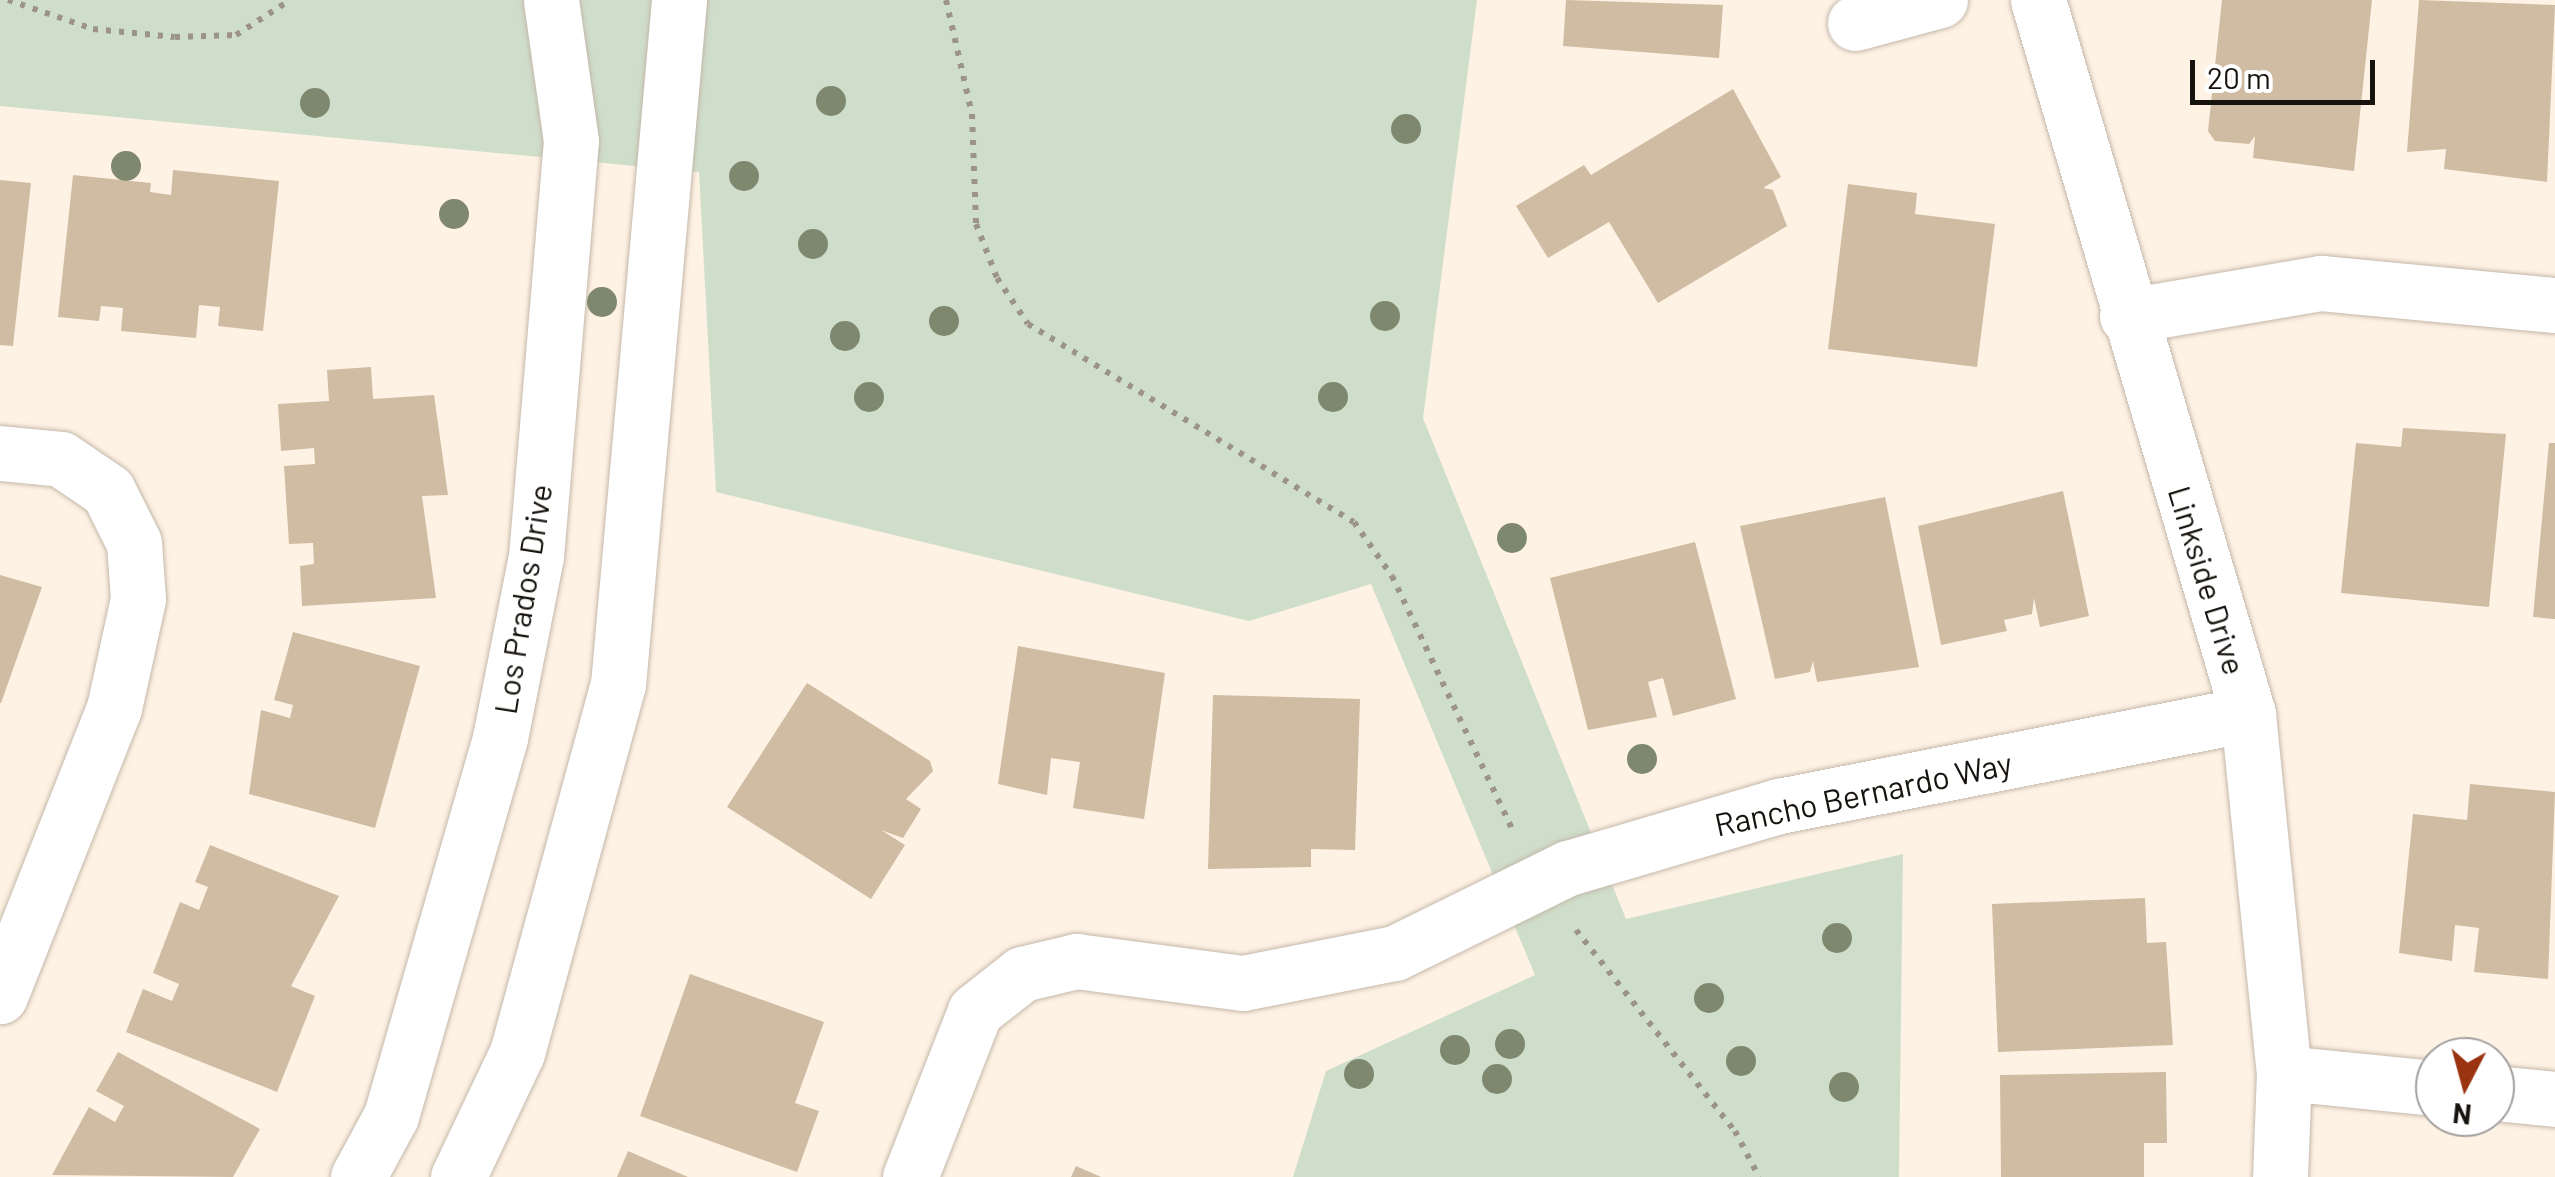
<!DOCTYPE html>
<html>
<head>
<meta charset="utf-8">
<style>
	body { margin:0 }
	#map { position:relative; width:2555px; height:1177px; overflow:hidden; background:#fef2e4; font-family:Barlow,sans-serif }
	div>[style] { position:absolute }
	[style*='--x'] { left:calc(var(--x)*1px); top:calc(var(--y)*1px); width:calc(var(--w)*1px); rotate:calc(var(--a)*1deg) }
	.green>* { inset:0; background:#cfdecb }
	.building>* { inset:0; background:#d0bba3 }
	.path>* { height:6px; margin-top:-3px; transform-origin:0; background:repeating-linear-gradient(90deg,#9c9389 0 5px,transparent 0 13px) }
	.roads { filter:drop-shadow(0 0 2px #c4b8ab) drop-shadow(0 0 2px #c4b8ab) }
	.minor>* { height:55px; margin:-27.5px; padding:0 27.5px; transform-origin:27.5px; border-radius:27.5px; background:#fff }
	.trees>* { width:30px; height:30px; margin:-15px; border-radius:50%; background:#7e886e }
	span { translate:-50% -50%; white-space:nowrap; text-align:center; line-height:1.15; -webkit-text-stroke:10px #fff; paint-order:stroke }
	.street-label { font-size:32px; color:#16120d }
	.north { position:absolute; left:2415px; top:1037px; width:100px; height:100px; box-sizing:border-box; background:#fff; border:2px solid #a2a09e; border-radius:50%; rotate:186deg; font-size:28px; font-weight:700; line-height:40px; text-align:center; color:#16120d }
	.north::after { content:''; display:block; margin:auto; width:35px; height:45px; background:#9a3310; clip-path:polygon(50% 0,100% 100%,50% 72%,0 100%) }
	.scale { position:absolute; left:2190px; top:60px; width:185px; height:45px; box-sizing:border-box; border:5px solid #16120d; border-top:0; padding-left:12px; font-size:30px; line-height:35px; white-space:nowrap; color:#16120d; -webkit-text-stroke:8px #fff; paint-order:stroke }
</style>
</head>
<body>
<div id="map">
	<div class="green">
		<div style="clip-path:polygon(0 0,1477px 0,1423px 418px,1626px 919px,1903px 854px,1899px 1177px,1293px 1177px,1326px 1071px,1535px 975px,1371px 584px,1249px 621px,716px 492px,699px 172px,0 106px)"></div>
	</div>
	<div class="building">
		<div style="clip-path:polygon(1566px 0,1723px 5px,1719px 58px,1563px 46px)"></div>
		<div style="clip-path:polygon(2222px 0,2372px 0,2354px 171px,2253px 158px,2255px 136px,2249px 144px,2215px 141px,2208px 131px)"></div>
		<div style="clip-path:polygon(2419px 0,2555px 5px,2547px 182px,2444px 169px,2446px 149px,2407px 152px)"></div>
		<div style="clip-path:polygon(1733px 89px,1781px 177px,1763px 188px,1773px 190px,1787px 226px,1658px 303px,1609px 222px,1548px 258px,1516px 206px,1584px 165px,1591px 175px)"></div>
		<div style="clip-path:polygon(173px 170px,279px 181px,263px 331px,218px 326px,220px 307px,199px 305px,196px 338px,121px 331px,123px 308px,101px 306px,99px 321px,58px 317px,73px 175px,151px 183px,150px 192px,171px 195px)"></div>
		<div style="clip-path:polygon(0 180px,31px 183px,13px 346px,0 345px)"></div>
		<div style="clip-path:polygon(1848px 184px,1917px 193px,1915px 214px,1995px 224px,1977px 367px,1828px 349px)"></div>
		<div style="clip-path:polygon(371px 367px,373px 399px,434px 395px,448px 495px,422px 496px,436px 598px,302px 606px,300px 566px,314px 564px,313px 543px,289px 544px,284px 466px,315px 464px,314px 448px,281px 451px,278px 404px,329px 401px,327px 370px)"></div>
		<div style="clip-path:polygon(2403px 428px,2506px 434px,2489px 607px,2341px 593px,2356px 443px,2401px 447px)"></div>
		<div style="clip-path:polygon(2549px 443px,2555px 443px,2555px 619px,2533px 617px)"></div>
		<div style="clip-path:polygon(2063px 491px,2089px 616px,2040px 627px,2034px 598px,2032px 614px,2004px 620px,2007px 631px,1941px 645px,1918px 526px)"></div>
		<div style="clip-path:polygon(1885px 497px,1919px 667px,1817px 682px,1813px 661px,1810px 672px,1775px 679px,1740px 526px)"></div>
		<div style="clip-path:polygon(1695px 542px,1736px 699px,1673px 716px,1663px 678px,1648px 682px,1657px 717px,1588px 730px,1550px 578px)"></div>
		<div style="clip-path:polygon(0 575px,42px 587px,1px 703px,0 703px)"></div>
		<div style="clip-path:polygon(293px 632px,420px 666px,375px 828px,249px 794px,261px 710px,290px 718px,293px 705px,274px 700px)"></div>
		<div style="clip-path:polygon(1018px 646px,1165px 673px,1144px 819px,1073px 808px,1080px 762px,1051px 758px,1047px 795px,998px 784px)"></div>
		<div style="clip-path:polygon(807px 683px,930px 761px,933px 771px,906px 799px,921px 809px,903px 838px,881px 830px,905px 845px,871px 899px,727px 807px)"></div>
		<div style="clip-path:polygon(1213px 695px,1360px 699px,1355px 850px,1311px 849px,1311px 867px,1208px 869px)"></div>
		<div style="clip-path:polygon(2470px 784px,2555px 792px,2548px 979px,2474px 972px,2479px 928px,2455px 925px,2452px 961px,2399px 953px,2413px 814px,2467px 820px)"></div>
		<div style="clip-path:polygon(210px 845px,339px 896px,291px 986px,315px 996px,277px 1092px,126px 1032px,143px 989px,172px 1001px,179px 984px,153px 973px,180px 902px,199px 910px,208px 887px,195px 882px)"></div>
		<div style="clip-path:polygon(2145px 898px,2147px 943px,2166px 942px,2173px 1045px,1998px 1052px,1992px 904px)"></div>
		<div style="clip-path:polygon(690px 974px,824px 1022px,795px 1103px,819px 1111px,797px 1172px,640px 1116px)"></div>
		<div style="clip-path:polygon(118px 1052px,260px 1129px,233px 1177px,52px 1175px,89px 1107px,115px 1122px,124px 1106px,96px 1091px)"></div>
		<div style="clip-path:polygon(2166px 1072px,2167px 1143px,2144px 1143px,2144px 1177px,2001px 1177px,2000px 1075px)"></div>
		<div style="clip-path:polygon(628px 1151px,688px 1177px,617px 1177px)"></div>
		<div style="clip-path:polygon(1076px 1166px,1101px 1177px,1071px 1177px)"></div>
	</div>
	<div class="path">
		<div style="--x:8;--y:0;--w:90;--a:18.8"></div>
		<div style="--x:93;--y:29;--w:82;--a:5.6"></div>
		<div style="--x:175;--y:37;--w:61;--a:-1.9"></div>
		<div style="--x:236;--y:35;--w:64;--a:-32.9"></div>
		<div style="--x:946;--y:0;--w:117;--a:77.2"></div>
		<div style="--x:972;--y:114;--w:110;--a:87.9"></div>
		<div style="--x:976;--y:224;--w:58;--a:68.7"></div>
		<div style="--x:997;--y:278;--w:55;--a:56"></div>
		<div style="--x:1028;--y:324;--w:381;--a:31.3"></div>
		<div style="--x:1354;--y:522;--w:66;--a:54.9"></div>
		<div style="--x:1392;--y:576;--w:282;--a:64.6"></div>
		<div style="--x:1576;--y:930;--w:256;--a:51.7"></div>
		<div style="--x:1735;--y:1131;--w:52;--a:62.4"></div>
	</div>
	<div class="roads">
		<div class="minor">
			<div style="--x:2038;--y:0;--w:744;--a:73.61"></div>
			<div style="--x:2248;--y:714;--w:361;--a:84.3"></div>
			<div style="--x:2284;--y:1073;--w:104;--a:92.2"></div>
			<div style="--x:1855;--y:23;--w:88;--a:-15.1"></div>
			<div style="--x:2127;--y:316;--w:197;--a:-9.7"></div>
			<div style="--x:2321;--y:283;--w:235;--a:5.4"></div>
			<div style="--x:0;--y:453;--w:61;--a:5.6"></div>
			<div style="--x:61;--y:459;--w:57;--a:34.2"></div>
			<div style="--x:108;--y:491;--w:58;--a:63.4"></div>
			<div style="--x:134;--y:543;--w:56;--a:85.9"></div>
			<div style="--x:138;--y:599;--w:112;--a:102.4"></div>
			<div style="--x:114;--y:708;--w:310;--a:111.6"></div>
			<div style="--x:2284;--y:1073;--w:152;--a:5.7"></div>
			<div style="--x:2495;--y:1093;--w:60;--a:5.7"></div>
			<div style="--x:358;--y:1177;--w:69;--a:-61.6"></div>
			<div style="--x:391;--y:1116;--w:393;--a:-73.9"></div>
			<div style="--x:500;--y:738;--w:185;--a:-78.8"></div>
			<div style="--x:536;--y:557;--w:417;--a:-85.2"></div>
			<div style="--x:571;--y:141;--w:142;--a:-98.1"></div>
			<div style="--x:458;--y:1177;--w:137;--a:-64.6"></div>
			<div style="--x:517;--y:1053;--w:382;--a:-74.7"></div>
			<div style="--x:618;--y:685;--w:688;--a:-84.91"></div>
			<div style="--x:910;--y:1177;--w:178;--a:-68.6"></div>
			<div style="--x:975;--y:1011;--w:60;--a:-38.2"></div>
			<div style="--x:1022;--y:974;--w:56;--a:-13.5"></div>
			<div style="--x:1076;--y:961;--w:168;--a:7.5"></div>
			<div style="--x:1243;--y:983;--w:155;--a:-11.2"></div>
			<div style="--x:1395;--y:953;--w:193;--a:-26.2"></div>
			<div style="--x:1568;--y:868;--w:220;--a:-16.4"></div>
			<div style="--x:1779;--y:806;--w:478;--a:-11.1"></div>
		</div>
	</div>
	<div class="trees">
		<div style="left:831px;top:101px"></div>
		<div style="left:315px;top:103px"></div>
		<div style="left:1406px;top:129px"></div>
		<div style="left:126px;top:166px"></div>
		<div style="left:744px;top:176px"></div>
		<div style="left:454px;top:214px"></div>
		<div style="left:813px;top:244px"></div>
		<div style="left:602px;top:302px"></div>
		<div style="left:1385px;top:316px"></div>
		<div style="left:944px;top:321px"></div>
		<div style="left:845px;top:336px"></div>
		<div style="left:869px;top:397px"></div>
		<div style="left:1333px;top:397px"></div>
		<div style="left:1512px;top:538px"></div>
		<div style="left:1642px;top:759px"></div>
		<div style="left:1837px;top:938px"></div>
		<div style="left:1709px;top:998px"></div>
		<div style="left:1510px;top:1044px"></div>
		<div style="left:1455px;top:1050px"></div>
		<div style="left:1741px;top:1061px"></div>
		<div style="left:1359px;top:1074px"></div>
		<div style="left:1497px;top:1079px"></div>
		<div style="left:1844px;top:1087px"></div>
	</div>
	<div class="street-label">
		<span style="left:2208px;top:580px;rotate:73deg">Linkside Drive</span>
		<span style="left:522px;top:599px;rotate:-81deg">Los Prados Drive</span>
		<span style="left:1863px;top:793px;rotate:-12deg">Rancho Bernardo Way</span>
	</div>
	<div class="north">N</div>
	<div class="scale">20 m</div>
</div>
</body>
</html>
